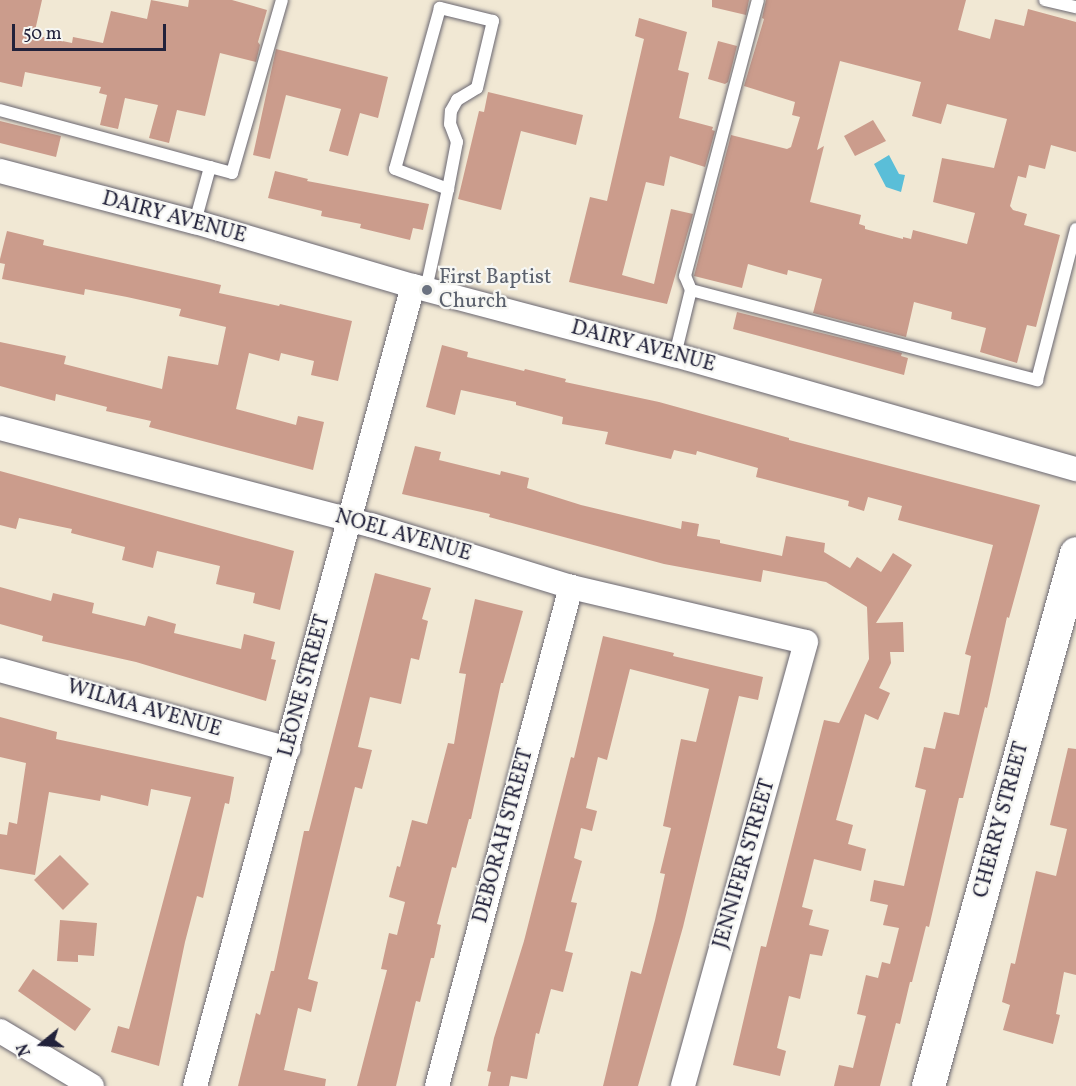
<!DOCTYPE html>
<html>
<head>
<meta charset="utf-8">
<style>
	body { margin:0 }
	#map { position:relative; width:1076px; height:1086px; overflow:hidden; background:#f1e8d4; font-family:Vollkorn,serif }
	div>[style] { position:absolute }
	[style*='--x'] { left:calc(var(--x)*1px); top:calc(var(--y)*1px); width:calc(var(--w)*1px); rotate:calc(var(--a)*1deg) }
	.water>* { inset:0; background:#5abed8 }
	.building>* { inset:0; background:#cb9c8c }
	.roads { filter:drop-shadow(0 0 2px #6a6771) drop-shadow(0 0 2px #6a6771) }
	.lane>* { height:12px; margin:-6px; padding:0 6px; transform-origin:6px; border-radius:6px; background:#fff }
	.street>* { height:24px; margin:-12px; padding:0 12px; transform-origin:12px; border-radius:12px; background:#fff }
	.secondary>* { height:33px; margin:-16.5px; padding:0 16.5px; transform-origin:16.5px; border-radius:16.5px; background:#fff }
	.dots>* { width:16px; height:16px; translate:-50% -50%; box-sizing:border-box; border:3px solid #f6f6f2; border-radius:50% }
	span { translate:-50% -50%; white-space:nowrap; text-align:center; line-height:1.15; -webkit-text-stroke:4.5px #f6f6f2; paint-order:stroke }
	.street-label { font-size:21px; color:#22223b }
	.worship-label { font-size:21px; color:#5b616d }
	.left { translate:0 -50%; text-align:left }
	.north { position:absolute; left:12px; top:1014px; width:60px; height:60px; -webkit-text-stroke:4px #f6f6f2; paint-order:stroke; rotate:252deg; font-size:16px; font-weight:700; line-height:24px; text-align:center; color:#22223b }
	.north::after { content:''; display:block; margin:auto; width:21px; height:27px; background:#22223b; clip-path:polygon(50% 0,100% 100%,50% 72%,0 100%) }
	.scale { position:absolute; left:12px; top:24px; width:154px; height:27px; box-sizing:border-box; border:3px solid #22223b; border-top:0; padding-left:8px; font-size:18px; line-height:21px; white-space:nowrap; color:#22223b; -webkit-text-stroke:4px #f6f6f2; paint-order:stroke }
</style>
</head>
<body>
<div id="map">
	<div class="water">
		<div style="clip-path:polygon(889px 155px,899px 174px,905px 175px,901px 192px,886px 187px,874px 164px)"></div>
	</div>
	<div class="building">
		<div style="clip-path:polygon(0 0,42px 0,34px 35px,72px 43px,73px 37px,103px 43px,111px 11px,147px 19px,151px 0,188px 7px,189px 0,232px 0,267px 10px,258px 42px,260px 45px,256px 62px,220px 53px,205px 116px,177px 110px,169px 143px,149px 138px,158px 105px,125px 98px,118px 129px,100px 125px,107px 95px,99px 93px,101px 87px,25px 72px,22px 87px,0 82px)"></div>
		<div style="clip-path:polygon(712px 0,749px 0,746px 15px,712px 7px)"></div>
		<div style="clip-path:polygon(evenodd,766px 0,966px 0,958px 30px,990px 39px,995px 19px,1024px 26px,1028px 9px,1076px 22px,1076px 152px,1051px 145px,1045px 169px,1029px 165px,1026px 178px,1018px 176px,1010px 206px,1013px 210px,1027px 214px,1024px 225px,1060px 235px,1036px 327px,1027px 325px,1017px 363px,980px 352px,986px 328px,951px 319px,952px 312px,914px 302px,906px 337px,813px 313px,822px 279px,788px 270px,787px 275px,748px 264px,742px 288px,694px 276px,731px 135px,787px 149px,791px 147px,800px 117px,792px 115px,795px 102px,744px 86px,764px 19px,762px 18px,766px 0,840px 61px,921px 82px,912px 116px,941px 124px,947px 104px,1007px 119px,994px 168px,942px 158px,933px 202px,975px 213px,967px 244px,913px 230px,911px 239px,903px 237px,903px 239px,865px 229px,865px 226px,859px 224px,861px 215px,810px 202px,824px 146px,817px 150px,840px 61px)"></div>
		<div style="clip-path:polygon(639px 18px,687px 32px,678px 70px,689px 73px,679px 118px,713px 127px,712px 130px,715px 131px,705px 167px,670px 156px,664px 186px,646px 182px,622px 275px,654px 284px,671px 209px,693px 214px,667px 304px,569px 282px,590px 197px,607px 201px,644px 39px,635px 36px)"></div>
		<div style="clip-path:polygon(718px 41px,737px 46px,728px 82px,725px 84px,708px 79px)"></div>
		<div style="clip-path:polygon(276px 49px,388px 77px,378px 118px,360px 113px,348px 156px,329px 151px,341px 109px,286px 95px,270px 159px,253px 155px)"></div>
		<div style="clip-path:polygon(488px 92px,583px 115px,576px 145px,521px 131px,501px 210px,458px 199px,479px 111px,484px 112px)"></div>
		<div style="clip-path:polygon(873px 120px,886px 141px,855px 156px,844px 136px)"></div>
		<div style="clip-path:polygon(0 121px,61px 136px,56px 157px,0 143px)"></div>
		<div style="clip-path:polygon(275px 171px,308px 179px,307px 181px,429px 204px,423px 230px,413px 228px,410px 240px,360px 228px,361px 224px,321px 216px,322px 211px,268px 198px)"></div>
		<div style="clip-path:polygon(7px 231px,44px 240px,43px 245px,221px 285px,219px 293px,279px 306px,280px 304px,352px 321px,338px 381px,311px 375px,314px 361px,281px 353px,279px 361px,249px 353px,236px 409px,296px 425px,298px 416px,324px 422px,313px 470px,149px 427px,151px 421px,106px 411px,107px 407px,56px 394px,55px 401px,0 386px,0 342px,66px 356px,64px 364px,162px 389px,168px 356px,218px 365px,226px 327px,179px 316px,181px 309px,127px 297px,85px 289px,84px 295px,2px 279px,5px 264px,0 263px,0 259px)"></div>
		<div style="clip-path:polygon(737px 312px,902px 353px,901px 356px,908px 358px,904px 375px,733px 329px)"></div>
		<div style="clip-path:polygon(442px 345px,468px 352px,467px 357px,524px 371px,525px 369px,566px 379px,565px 382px,659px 402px,789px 438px,789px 440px,1040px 505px,1009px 618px,1007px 617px,987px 708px,985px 707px,963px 798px,959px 798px,929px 927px,926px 926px,912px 982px,910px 982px,900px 1024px,896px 1023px,880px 1086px,834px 1086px,839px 1065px,853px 1068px,866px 1016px,857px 1014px,866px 975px,878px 978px,882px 962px,890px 964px,899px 928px,883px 925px,888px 905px,870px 901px,874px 880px,904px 886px,926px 790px,915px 787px,924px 747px,935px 749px,944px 712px,959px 715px,971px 656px,965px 654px,993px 545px,898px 520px,902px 506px,868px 497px,864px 511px,848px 506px,849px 501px,756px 477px,758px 468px,697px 451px,696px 455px,674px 450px,671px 459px,605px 444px,608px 432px,562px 424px,563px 417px,516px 405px,516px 402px,461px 390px,455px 415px,426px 407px)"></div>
		<div style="clip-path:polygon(415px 446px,441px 452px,439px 460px,500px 475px,501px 471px,529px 478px,527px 488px,581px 505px,681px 529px,682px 521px,699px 524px,697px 536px,720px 540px,720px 543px,782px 556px,786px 536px,825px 543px,824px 552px,850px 568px,857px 557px,881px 572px,893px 553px,912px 565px,876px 623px,903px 622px,904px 652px,890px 652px,891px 663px,879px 688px,890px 693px,878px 720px,865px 714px,836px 820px,853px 825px,848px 844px,866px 849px,861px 871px,814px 859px,802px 907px,813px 910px,809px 925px,829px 930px,822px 956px,810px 954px,800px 999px,789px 996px,777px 1048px,786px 1051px,780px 1076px,733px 1065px,761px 946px,766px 947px,824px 720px,839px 723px,869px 659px,867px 607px,826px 582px,763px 570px,761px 582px,664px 564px,489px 517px,490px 514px,402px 494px)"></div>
		<div style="clip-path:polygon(0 471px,294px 551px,280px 610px,253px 603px,255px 593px,216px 584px,220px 566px,157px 551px,153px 568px,122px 560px,125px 547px,71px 533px,72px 529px,19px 518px,16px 529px,0 525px)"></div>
		<div style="clip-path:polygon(375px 573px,431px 588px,422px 619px,428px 621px,419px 660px,411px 658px,401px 704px,370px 697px,358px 747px,372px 750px,362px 789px,355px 787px,308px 979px,318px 982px,311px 1012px,298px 1008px,284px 1070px,326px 1079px,325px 1086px,238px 1086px,256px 1013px,260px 1015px,271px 971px,274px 971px,304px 831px,309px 831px)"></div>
		<div style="clip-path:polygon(0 587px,51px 601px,53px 593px,94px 603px,92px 613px,145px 626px,148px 616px,176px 624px,174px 633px,241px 649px,244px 634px,275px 642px,271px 659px,276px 660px,266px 701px,136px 662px,42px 641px,43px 636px,0 624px)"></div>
		<div style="clip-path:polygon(475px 599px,523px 611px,503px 683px,501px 683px,471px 819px,469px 819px,456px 868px,452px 867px,437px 924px,441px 925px,434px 958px,431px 958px,420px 1002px,416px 1001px,396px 1086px,357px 1086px,387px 970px,381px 969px,389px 933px,397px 935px,405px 902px,389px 897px,397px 866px,400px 867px,412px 820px,427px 824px,448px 743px,454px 744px,466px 674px,459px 673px)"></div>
		<div style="clip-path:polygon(603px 636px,674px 653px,673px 656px,763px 677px,758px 700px,739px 696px,683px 927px,638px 1086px,603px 1086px,631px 971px,641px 974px,655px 920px,665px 874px,660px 873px,671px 828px,663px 826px,681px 739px,696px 742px,709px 689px,630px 669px,607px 760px,598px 757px,586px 808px,597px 811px,592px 831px,581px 828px,574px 858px,582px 861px,571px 902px,577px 903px,565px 951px,573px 953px,563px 992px,551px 989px,539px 1034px,536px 1033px,527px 1079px,511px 1076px,509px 1086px,488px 1086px,491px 1072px,487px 1071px,494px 1038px,524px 941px,571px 757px,574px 758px)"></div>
		<div style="clip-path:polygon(0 717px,57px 732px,56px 739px,234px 777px,229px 804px,225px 803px,203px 898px,197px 896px,185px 942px,159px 1066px,111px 1052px,118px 1026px,129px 1029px,191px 797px,151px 789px,148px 806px,101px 795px,100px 801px,49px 792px,35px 875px,0 869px,0 834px,7px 835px,9px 822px,17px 824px,26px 763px,0 757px)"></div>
		<div style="clip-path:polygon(1068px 748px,1076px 749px,1076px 975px,1064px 972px,1056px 1014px,1060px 1015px,1053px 1044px,1003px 1030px,1010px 1005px,1002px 1002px,1011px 963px,1015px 964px,1036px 871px,1056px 876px,1067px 829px,1050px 825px)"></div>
		<div style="clip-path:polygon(60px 855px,89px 884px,63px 910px,34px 880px)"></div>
		<div style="clip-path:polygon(60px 920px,97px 923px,94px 956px,78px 955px,78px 962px,57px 961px)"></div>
		<div style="clip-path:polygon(33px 969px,91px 1009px,75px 1031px,18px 991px)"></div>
	</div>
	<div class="roads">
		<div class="lane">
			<div style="--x:1045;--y:0;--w:32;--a:13"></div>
			<div style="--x:0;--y:110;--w:218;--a:15.2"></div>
			<div style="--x:195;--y:222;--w:57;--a:-74.7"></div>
			<div style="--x:210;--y:167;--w:23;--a:15"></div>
			<div style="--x:232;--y:173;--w:180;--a:-73.9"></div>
			<div style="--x:426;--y:289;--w:102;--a:-77.6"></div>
			<div style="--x:448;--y:189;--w:48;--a:-79.2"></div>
			<div style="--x:457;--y:142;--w:19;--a:-111"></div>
			<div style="--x:450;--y:124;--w:13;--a:-86"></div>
			<div style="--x:451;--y:111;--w:13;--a:-61"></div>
			<div style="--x:457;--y:100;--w:23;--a:-31"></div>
			<div style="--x:477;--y:88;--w:69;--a:-76.6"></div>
			<div style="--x:493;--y:21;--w:55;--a:-166.2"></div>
			<div style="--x:440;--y:8;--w:167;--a:105.6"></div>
			<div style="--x:395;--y:169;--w:57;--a:20.7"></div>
			<div style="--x:691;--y:290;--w:358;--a:14.6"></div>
			<div style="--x:1037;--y:380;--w:156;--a:-75.5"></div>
			<div style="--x:675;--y:355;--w:67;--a:-76.2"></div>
			<div style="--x:691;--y:290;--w:15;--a:-113"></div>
			<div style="--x:685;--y:276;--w:285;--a:-75.2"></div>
		</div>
		<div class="street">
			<div style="--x:0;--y:171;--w:202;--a:14.7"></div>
			<div style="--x:195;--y:222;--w:227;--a:16.4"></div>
			<div style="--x:413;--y:286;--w:271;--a:14.8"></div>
			<div style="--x:675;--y:355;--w:417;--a:15.9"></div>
			<div style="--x:0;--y:428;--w:383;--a:14.7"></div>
			<div style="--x:371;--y:525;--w:209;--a:17.2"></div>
			<div style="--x:571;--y:587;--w:241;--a:13.2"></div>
			<div style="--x:806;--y:642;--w:461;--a:105.5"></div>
			<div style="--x:0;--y:670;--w:299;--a:15.3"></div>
			<div style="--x:0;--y:1031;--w:107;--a:30.9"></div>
			<div style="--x:195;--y:1086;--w:829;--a:-74.76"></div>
			<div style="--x:437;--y:1086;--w:517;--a:-74.97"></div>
		</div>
		<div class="secondary">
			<div style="--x:928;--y:1086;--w:553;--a:-74.48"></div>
		</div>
	</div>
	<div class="dots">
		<div style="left:427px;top:290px;background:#6b7280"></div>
	</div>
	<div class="street-label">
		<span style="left:174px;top:218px;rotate:15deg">DAIRY AVENUE</span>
		<span style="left:643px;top:347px;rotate:15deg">DAIRY AVENUE</span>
		<span style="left:403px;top:536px;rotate:16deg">NOEL AVENUE</span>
		<span style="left:305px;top:686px;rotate:-75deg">LEONE STREET</span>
		<span style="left:144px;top:709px;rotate:16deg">WILMA AVENUE</span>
		<span style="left:1002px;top:820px;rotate:-75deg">CHERRY STREET</span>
		<span style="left:504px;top:836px;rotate:-75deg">DEBORAH STREET</span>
		<span style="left:745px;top:864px;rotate:-74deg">JENNIFER STREET</span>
	</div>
	<div class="worship-label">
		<span class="left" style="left:439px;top:290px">First Baptist<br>Church</span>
	</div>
	<div class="north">N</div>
	<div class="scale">50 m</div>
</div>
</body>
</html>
